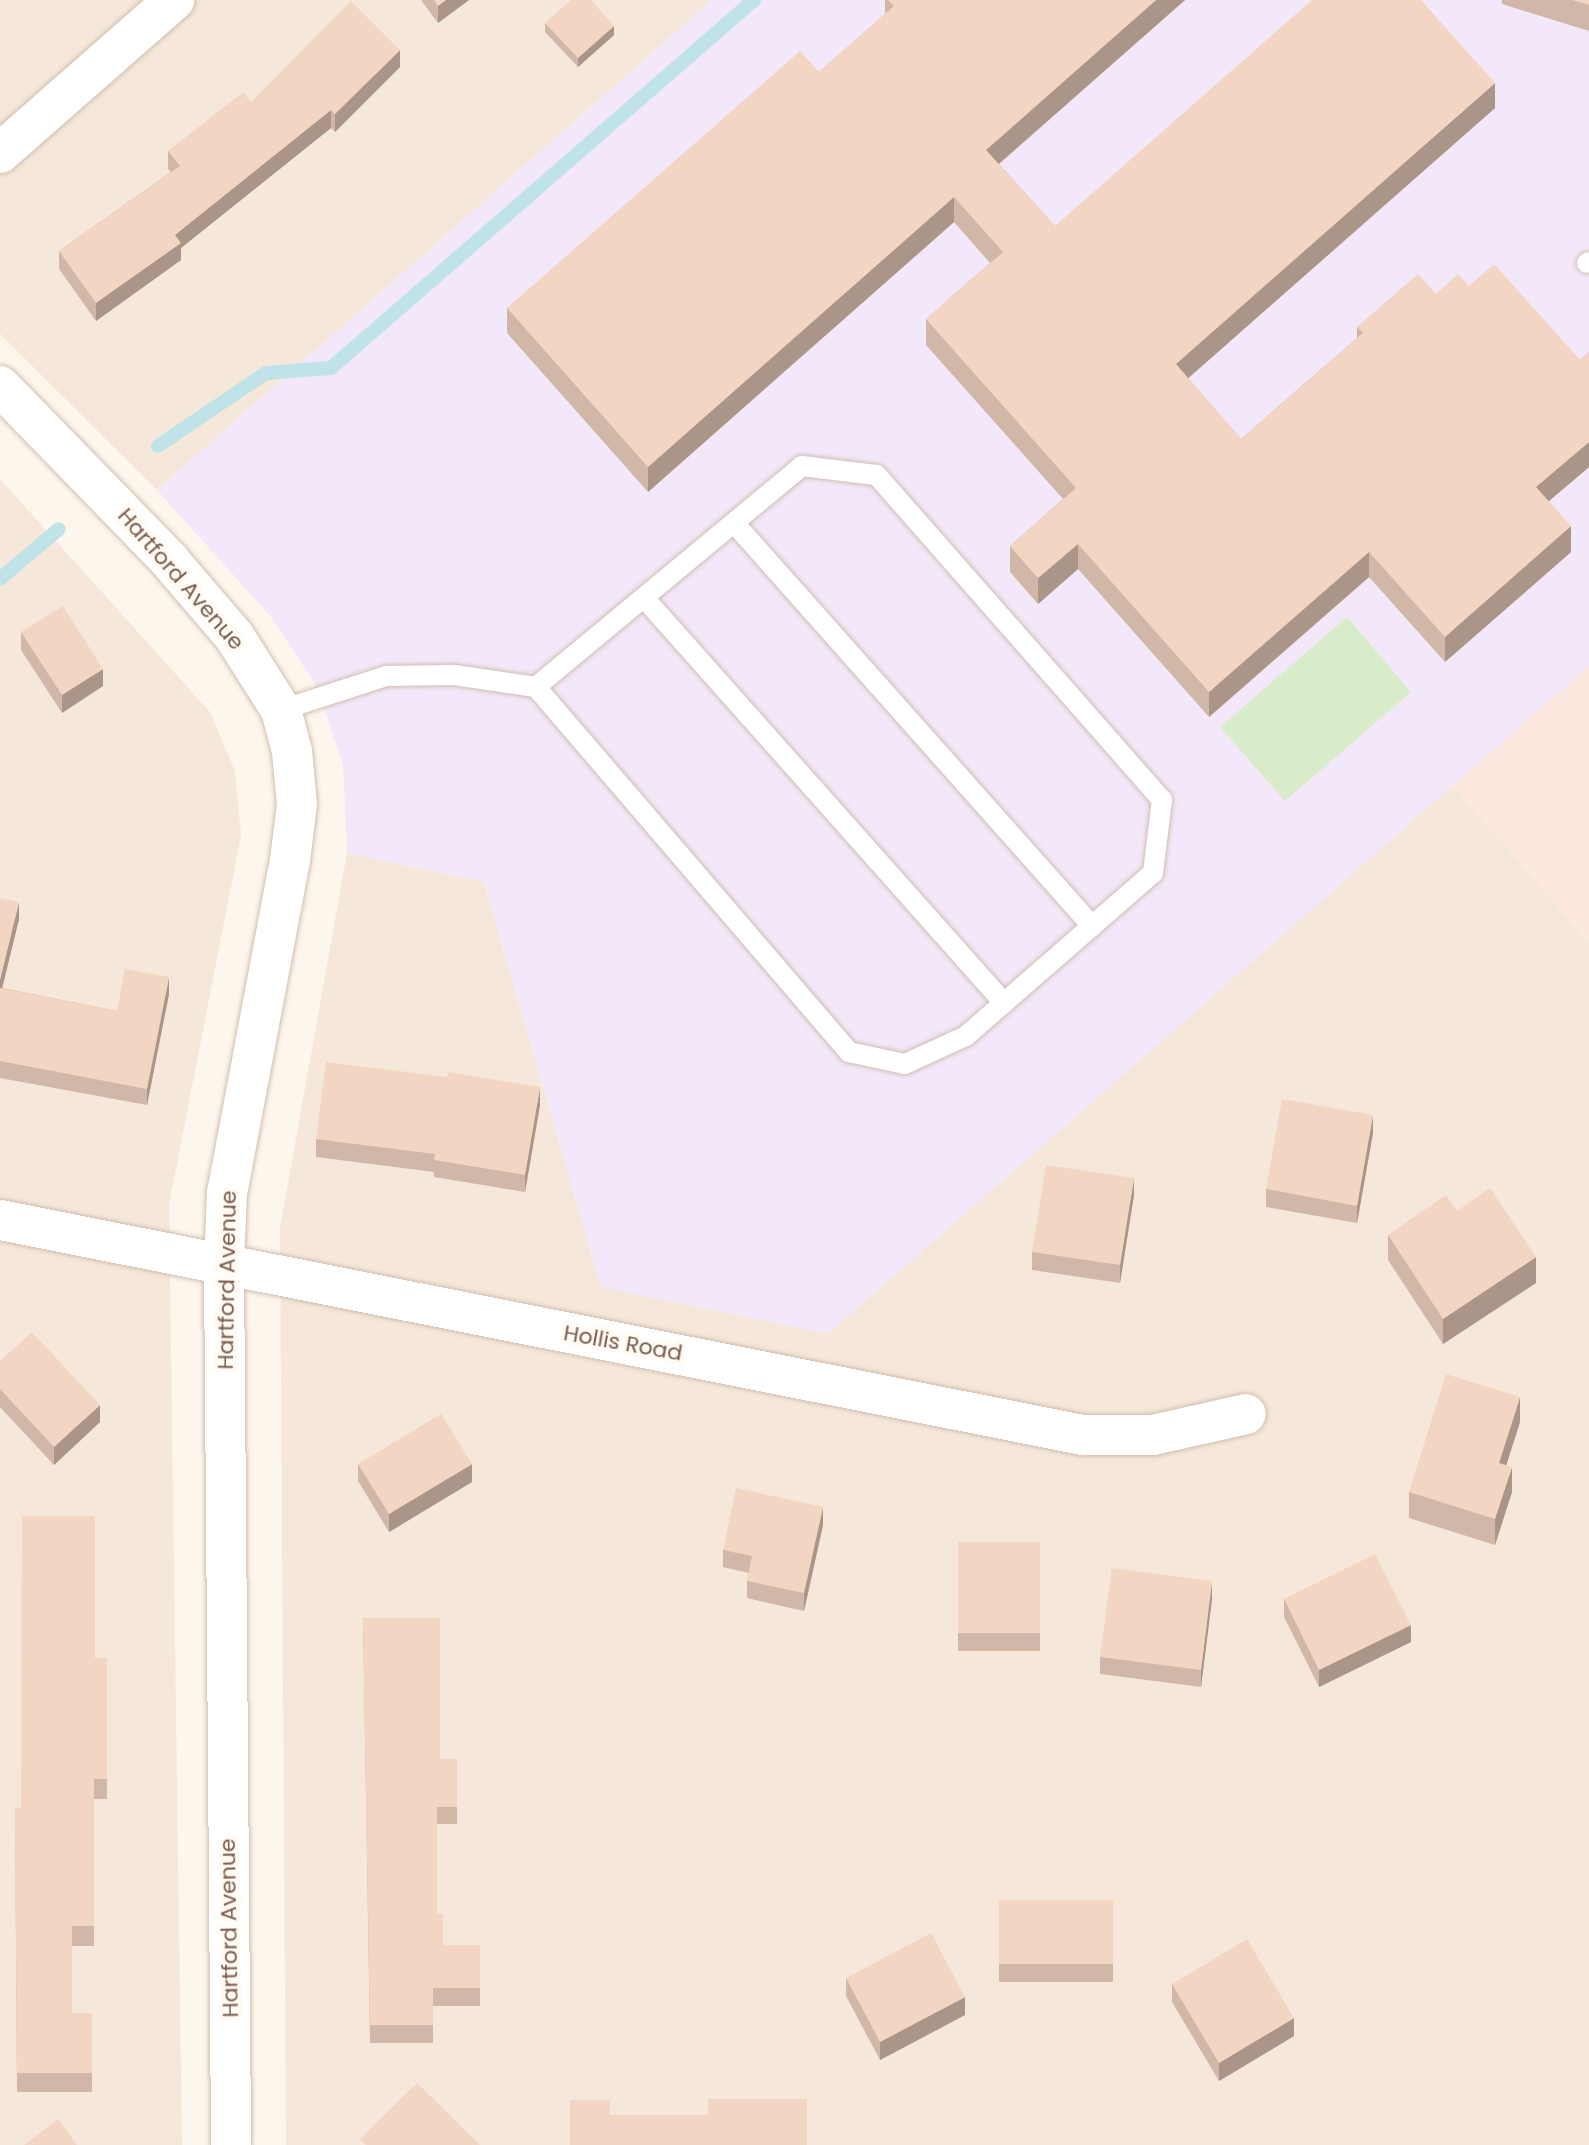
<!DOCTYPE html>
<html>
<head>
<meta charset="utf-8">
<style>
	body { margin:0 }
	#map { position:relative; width:1589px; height:2145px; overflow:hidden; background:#fdf6ec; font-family:Poppins,sans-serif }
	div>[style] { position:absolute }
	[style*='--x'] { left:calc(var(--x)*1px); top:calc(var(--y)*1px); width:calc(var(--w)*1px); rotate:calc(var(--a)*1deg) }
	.residential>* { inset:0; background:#f5e8da }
	.commercial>* { inset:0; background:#fde8e0 }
	.education>* { inset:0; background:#f3e8fa }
	.green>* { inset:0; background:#d8ecc9 }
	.stream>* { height:14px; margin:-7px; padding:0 7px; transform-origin:7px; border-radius:7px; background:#bfe3e8 }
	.roads { filter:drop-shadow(0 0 2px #d1beb0) drop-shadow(0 0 2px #d1beb0) }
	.lane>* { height:20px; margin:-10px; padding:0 10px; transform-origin:10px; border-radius:10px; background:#fff }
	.street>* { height:40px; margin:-20px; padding:0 20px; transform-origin:20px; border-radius:20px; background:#fff }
	.wall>* { inset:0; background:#d1b7a8 }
	.shaded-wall>* { inset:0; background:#aa9588 }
	.building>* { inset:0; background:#f3d5c3 }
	span { translate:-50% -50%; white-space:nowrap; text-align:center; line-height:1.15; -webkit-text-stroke:8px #fffaf3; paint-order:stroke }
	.street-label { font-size:22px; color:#7a5c4d }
</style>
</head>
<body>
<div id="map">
	<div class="residential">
		<div style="clip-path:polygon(0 0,712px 0,157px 490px,0 334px)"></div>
		<div style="clip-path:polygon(0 479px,210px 712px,235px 771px,241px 835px,169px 1205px,182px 2145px,0 2145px)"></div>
		<div style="clip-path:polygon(1453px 785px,1589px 942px,1589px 2145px,286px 2145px,280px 1228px,347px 853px,484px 882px,601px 1287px)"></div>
	</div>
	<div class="commercial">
		<div style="clip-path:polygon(1589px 665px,1589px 942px,1453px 785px)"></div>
	</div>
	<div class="education">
		<div style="clip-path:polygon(712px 0,1589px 0,1589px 666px,828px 1334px,601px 1287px,484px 882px,347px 853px,343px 765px,317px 687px,271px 617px,157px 490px)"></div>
	</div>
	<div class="green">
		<div style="clip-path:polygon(1347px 617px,1411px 692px,1285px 801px,1220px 727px)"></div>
	</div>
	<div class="stream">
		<div style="--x:158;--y:446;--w:130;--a:-34.1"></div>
		<div style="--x:266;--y:373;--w:65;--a:-4.4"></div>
		<div style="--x:331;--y:368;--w:561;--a:-41.02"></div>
		<div style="--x:0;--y:579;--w:77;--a:-40.3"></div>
	</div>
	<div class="roads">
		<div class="lane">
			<div style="--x:1587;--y:263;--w:2;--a:-27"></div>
			<div style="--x:735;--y:524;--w:538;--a:48.39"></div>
			<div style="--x:646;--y:600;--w:539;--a:48.38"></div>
			<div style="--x:281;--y:710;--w:110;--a:-17.9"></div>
			<div style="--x:386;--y:676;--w:68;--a:-0.8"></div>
			<div style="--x:454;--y:675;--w:83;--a:8.3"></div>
			<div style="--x:536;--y:687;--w:481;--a:49.4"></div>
			<div style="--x:849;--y:1052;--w:57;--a:12.1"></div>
			<div style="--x:905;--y:1064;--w:67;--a:-24.7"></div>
			<div style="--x:966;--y:1036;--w:248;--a:-41.1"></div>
			<div style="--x:1153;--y:873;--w:74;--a:-83"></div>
			<div style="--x:1162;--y:800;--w:433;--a:-131.3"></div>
			<div style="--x:876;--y:475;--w:75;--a:-173.1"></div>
			<div style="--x:802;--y:466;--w:346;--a:140.3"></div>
		</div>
		<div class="street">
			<div style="--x:0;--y:153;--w:232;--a:-41.3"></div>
			<div style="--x:0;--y:386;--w:243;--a:45.8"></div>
			<div style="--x:169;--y:560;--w:100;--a:49.5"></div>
			<div style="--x:234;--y:636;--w:88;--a:57.6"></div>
			<div style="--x:281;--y:710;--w:42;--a:75"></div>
			<div style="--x:292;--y:751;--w:53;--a:84.6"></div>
			<div style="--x:297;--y:804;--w:56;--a:97.1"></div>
			<div style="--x:290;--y:860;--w:338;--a:100.7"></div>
			<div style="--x:227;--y:1192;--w:73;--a:92.4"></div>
			<div style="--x:224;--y:1265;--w:880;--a:89.54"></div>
			<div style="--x:0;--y:1220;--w:1104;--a:11.23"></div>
			<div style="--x:1083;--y:1435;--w:70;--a:0"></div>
			<div style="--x:1153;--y:1435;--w:95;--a:-12.7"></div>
		</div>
	</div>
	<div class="wall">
		<div style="clip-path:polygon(421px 0,469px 0,438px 23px)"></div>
		<div style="clip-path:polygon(885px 0,1185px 0,999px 164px,1055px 226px,1495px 108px,1188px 378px,1241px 439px,1357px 338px,1357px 327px,1436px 294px,1469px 286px,1580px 360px,1589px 352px,1589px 467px,1549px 501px,1571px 552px,1445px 662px,1369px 577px,1209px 717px,1078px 569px,1038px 604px,1010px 572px,1010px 546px,1063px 499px,926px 345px,926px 319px,990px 263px,954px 222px,648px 492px,507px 333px,507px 308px,819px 72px,885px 14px)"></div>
		<div style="clip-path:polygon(1502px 0,1589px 0,1589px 31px,1502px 4px)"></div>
		<div style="clip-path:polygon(545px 23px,614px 35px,578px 67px,545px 32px)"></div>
		<div style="clip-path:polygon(400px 67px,335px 132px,331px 128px,181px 248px,181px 260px,96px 321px,59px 269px,59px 251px,171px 172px,168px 169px,168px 151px,251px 102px)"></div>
		<div style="clip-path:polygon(21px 632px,103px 686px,62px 713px,21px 650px)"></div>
		<div style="clip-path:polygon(0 898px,19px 919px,2px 988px,117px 1011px,169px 994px,147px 1105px,0 1078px)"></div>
		<div style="clip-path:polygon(540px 1105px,525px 1192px,434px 1177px,434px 1172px,316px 1157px,316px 1139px)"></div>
		<div style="clip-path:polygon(1373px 1133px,1357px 1223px,1266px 1207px,1266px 1189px)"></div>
		<div style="clip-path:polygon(1134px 1195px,1120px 1283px,1032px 1270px,1032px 1252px)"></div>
		<div style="clip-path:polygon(1457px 1211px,1536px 1283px,1443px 1344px,1388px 1260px,1388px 1235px)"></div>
		<div style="clip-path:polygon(0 1361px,100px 1422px,54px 1465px,0 1407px)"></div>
		<div style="clip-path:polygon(1520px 1422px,1506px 1465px,1512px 1492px,1495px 1545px,1409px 1518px,1409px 1492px)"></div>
		<div style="clip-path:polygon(358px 1464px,472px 1482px,389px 1532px,358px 1481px)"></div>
		<div style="clip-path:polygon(823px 1525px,804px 1611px,747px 1598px,747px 1581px,749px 1573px,723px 1567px,723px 1550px)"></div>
		<div style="clip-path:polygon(958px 1542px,1040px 1542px,1040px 1651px,958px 1651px)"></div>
		<div style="clip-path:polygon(1212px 1599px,1201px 1687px,1100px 1674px,1100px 1657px)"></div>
		<div style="clip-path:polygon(1284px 1599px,1411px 1642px,1319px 1687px,1284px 1617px)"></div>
		<div style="clip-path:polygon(363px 1618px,440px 1759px,457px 1759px,457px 1824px,437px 1824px,437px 1914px,443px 1945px,480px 1945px,480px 2006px,433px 2006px,433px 2043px,370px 2043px)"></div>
		<div style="clip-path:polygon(95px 1658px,107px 1658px,107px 1799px,94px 1799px,94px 1946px,72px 1946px,72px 2013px,92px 2013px,92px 2092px,17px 2092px,15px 1808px,21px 1808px)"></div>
		<div style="clip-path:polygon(999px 1900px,1113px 1900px,1113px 1982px,999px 1982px)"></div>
		<div style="clip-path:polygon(846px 1978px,965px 2015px,880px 2060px,846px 1996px)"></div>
		<div style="clip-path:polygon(1172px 1984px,1294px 2036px,1219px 2081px,1172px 2002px)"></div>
	</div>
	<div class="shaded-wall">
		<div style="clip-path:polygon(446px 0,469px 0,438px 23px,438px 6px)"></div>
		<div style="clip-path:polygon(1156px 0,1185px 0,986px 175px,986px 150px)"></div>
		<div style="clip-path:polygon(614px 26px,614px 35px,578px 67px,578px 58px)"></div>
		<div style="clip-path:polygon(400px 50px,400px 67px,335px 132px,335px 114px)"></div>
		<div style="clip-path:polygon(1495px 83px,1495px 108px,1176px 389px,1176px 364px)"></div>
		<div style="clip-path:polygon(331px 110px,331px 128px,181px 248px,181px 260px,96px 321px,96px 303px,175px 235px)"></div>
		<div style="clip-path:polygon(954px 197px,954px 222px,648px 492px,648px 467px)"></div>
		<div style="clip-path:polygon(1589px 442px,1589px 467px,1536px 512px,1536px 487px)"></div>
		<div style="clip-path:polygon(1571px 526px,1571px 552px,1445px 662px,1445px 637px)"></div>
		<div style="clip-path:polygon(1078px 544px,1078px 569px,1038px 604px,1038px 578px)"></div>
		<div style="clip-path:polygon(1369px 552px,1369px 577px,1209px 717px,1209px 692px)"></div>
		<div style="clip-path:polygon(103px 669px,103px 686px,62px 713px,62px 695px)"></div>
		<div style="clip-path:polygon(19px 902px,19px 919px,0 997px,0 980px)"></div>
		<div style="clip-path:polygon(169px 977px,169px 994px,147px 1105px,147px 1089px)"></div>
		<div style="clip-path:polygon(540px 1087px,540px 1105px,525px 1192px,525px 1175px)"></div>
		<div style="clip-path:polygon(1373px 1115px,1373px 1133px,1357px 1223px,1357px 1206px)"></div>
		<div style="clip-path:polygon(1134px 1178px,1134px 1195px,1120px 1283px,1120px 1265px)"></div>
		<div style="clip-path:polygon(1536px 1257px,1536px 1283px,1443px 1344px,1443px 1319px)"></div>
		<div style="clip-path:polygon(1520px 1397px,1520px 1422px,1499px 1488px,1499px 1463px)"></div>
		<div style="clip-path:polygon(100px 1405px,100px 1422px,54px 1465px,54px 1447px)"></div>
		<div style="clip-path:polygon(472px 1464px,472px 1482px,389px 1532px,389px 1514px)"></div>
		<div style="clip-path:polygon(1512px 1467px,1512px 1492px,1495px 1545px,1495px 1519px)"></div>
		<div style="clip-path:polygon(823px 1507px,823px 1525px,804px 1611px,804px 1593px)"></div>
		<div style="clip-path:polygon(1212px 1581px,1212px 1599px,1201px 1687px,1201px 1670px)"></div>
		<div style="clip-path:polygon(1411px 1625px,1411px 1642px,1319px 1687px,1319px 1670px)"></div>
		<div style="clip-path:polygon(965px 1997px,965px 2015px,880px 2060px,880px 2042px)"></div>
		<div style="clip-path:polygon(1294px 2018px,1294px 2036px,1219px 2081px,1219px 2063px)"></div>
	</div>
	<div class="building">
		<div style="clip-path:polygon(434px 0,446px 0,438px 6px)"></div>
		<div style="clip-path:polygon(571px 0,591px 0,614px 26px,578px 58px,545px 23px)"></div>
		<div style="clip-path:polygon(888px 0,1156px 0,986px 150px,1055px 226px,1312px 0,1421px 0,1495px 83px,1176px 364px,1241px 439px,1363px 333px,1357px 327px,1418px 274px,1436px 294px,1458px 274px,1469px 286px,1494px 264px,1580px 360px,1589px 352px,1589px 442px,1536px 487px,1571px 526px,1445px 637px,1369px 552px,1209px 692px,1078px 544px,1038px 578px,1010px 546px,1076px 488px,926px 319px,1003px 252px,954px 197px,648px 467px,507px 308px,800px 51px,819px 72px,894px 6px)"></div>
		<div style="clip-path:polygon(1572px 0,1589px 0,1589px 5px)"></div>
		<div style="clip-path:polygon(351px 1px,400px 50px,335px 114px,331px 110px,175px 235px,181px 243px,96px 303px,59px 251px,180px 166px,168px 151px,243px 92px,251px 102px)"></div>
		<div style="clip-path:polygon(63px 606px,103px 669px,62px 695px,21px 632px)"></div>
		<div style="clip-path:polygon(0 898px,19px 902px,0 980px)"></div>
		<div style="clip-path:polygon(125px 969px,169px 977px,147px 1089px,0 1061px,0 988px,117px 1011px)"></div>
		<div style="clip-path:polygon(326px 1062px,447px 1077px,448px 1072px,540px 1087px,525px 1175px,434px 1160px,435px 1154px,316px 1139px)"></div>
		<div style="clip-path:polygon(1282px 1099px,1373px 1115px,1357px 1206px,1266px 1189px)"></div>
		<div style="clip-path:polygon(1046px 1165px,1134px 1178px,1120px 1265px,1032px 1252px)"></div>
		<div style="clip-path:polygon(1490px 1188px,1536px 1257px,1443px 1319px,1388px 1235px,1446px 1195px,1457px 1211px)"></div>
		<div style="clip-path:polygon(32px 1332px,100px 1405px,54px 1447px,0 1389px,0 1361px)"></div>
		<div style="clip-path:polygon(1446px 1374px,1520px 1397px,1499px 1463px,1512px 1467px,1495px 1519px,1409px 1492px)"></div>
		<div style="clip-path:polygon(441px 1414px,472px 1464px,389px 1514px,358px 1464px)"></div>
		<div style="clip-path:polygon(736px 1488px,823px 1507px,804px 1593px,747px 1581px,752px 1556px,723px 1550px)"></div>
		<div style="clip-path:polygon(22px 1516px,95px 1516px,95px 1658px,107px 1658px,107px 1779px,94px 1779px,94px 1926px,72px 1926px,72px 2013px,92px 2013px,92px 2073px,17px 2073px,15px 1808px,21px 1808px)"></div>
		<div style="clip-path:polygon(958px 1542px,1040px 1542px,1040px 1633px,958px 1633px)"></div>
		<div style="clip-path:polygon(1375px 1554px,1411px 1625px,1319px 1670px,1284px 1599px)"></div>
		<div style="clip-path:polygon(1112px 1568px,1212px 1581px,1201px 1670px,1100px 1657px)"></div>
		<div style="clip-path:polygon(363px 1618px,440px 1618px,440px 1759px,457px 1759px,457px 1807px,437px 1807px,437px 1914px,443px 1914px,443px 1945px,480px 1945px,480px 1988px,433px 1988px,433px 2025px,370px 2025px)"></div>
		<div style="clip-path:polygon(999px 1900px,1113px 1900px,1113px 1964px,999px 1964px)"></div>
		<div style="clip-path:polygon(931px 1933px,965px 1997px,880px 2042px,846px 1978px)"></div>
		<div style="clip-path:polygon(1247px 1939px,1294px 2018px,1219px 2063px,1172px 1984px)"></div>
		<div style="clip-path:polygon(417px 2083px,480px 2145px,366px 2145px,360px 2139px)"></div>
		<div style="clip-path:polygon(708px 2099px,807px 2099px,807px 2145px,570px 2145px,570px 2100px,610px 2100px,610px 2115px,708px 2115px)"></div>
		<div style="clip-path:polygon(58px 2119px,77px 2145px,24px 2145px)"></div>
	</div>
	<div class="street-label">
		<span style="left:181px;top:579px;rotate:49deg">Hartford Avenue</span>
		<span style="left:227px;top:1280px;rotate:-89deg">Hartford Avenue</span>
		<span style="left:623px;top:1343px;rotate:10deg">Hollis Road</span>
		<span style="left:229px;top:1928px;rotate:-91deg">Hartford Avenue</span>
	</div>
</div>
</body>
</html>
